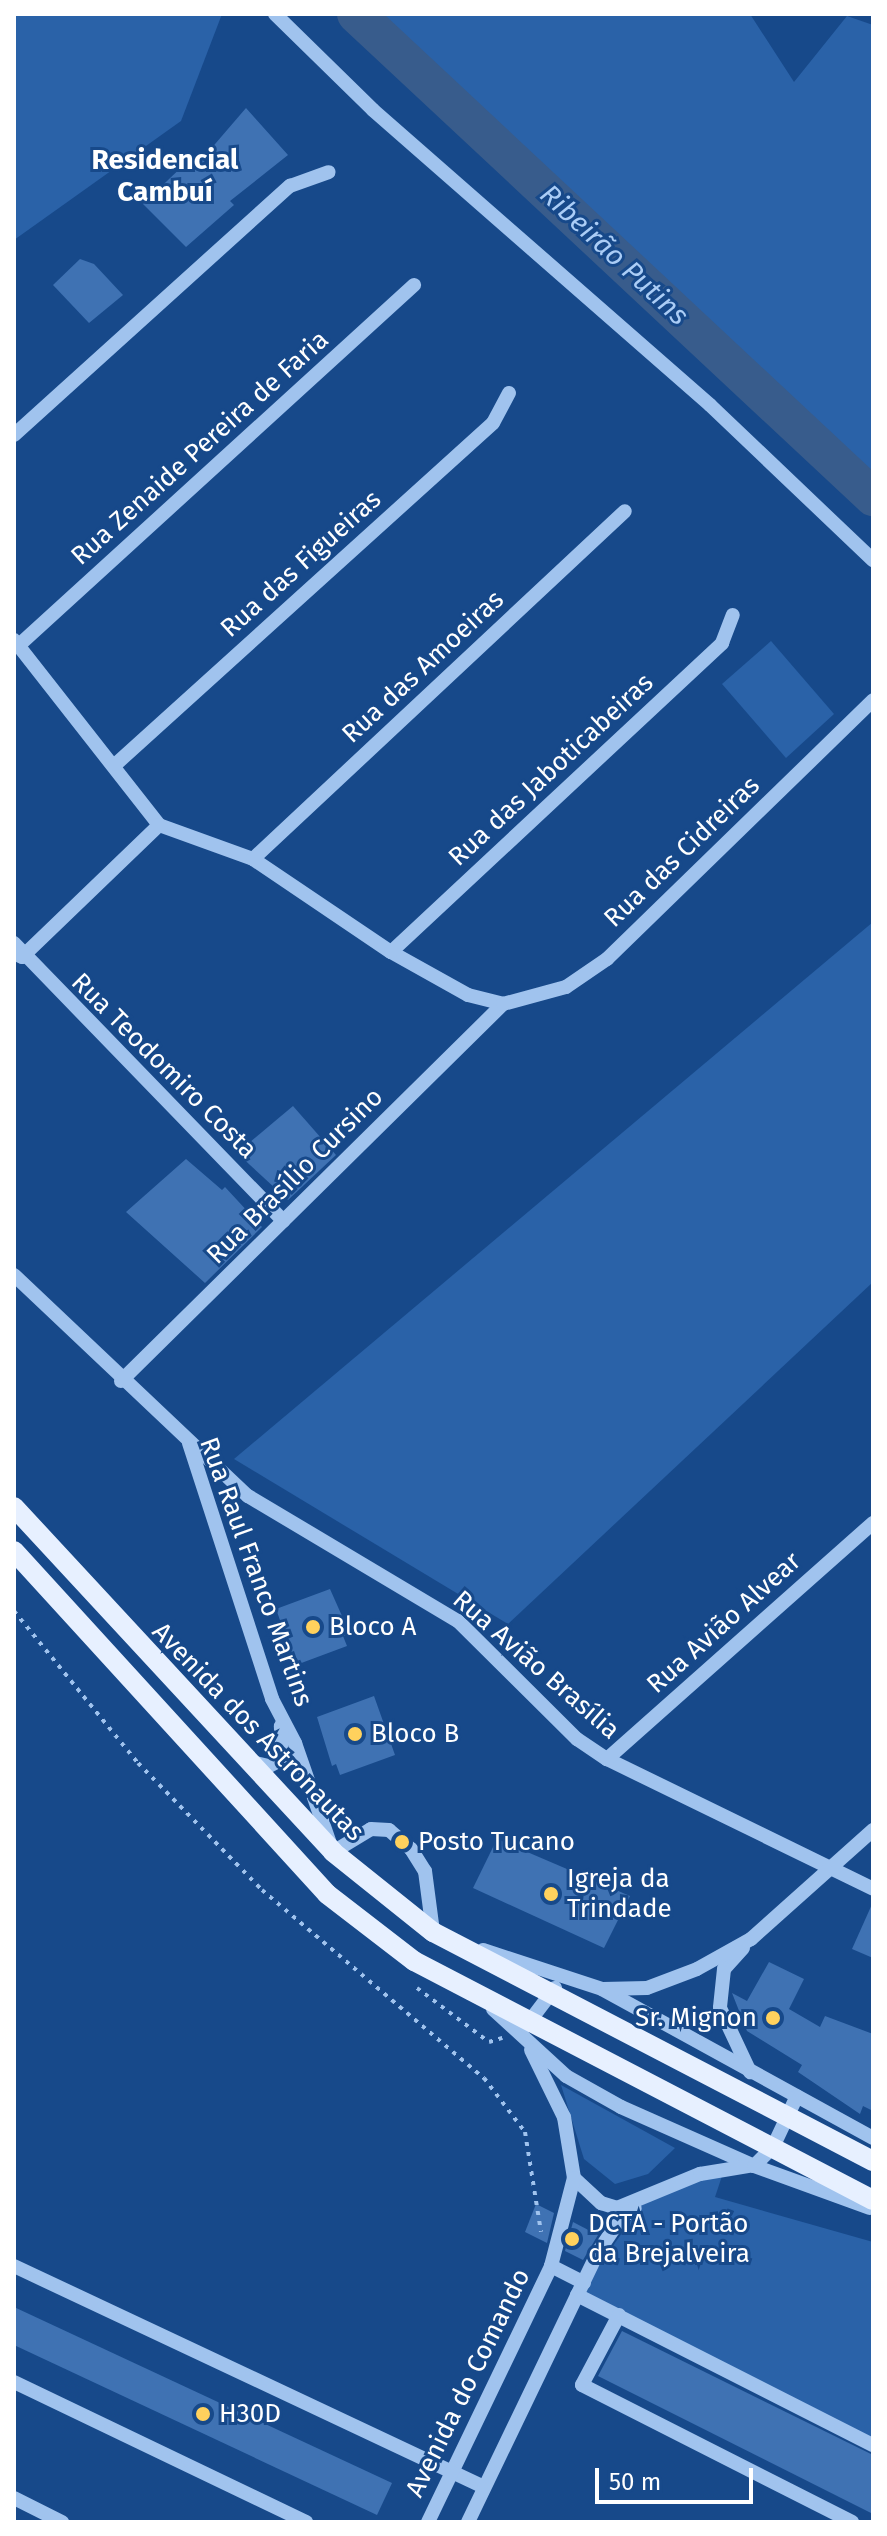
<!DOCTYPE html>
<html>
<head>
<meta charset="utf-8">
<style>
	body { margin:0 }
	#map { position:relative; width:887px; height:2536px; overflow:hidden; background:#17498a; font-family:"Fira Sans",sans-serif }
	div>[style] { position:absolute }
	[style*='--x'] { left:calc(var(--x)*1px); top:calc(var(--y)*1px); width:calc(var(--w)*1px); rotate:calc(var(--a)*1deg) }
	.green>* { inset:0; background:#2a62a8 }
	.river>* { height:38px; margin:-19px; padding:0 19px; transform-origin:19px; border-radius:19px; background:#385c8c }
	.building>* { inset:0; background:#3f72b3 }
	.path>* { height:4px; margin-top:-2px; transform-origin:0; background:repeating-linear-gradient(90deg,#a0c3ee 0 4px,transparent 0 10px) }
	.minor>* { height:14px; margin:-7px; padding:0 7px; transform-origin:7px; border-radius:7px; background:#a0c3ee }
	.major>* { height:20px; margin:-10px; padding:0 10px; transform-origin:10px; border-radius:10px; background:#e7f0ff }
	.dots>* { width:22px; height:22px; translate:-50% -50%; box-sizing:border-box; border:4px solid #17498a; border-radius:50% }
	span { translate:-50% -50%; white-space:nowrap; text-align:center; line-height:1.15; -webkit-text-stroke:6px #17498a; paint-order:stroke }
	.street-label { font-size:26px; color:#fff }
	.poi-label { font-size:26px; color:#fff }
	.left { translate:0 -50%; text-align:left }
	.right { translate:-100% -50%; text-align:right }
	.neighbourhood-label { font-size:28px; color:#fff; font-weight:700 }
	.water-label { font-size:28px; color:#abcdf6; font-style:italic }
	.frame { position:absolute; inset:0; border:16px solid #fff; pointer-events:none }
	.scale { position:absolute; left:595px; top:2468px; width:158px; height:36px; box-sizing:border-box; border:4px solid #fff; border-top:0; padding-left:10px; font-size:24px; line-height:28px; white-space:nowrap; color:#fff; -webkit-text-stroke:6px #17498a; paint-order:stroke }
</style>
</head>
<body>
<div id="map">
	<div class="green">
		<div style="clip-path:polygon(14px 14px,222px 14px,181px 121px,14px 240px)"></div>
		<div style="clip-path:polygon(356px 14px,750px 14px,794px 82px,847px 16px,873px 25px,873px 497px)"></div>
		<div style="clip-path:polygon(771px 641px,834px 714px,786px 758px,722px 684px)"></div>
		<div style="clip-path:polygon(873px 922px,873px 1282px,508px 1624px,234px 1459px)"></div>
		<div style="clip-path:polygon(561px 2085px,675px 2148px,648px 2174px,615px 2184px,584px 2159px)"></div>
		<div style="clip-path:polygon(724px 2170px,715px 2197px,873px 2242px,873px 2440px,580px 2293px,645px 2200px)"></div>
	</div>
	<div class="river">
		<div style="--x:356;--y:14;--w:708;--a:43.05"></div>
	</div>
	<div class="building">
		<div style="clip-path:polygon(246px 108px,288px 155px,230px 201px,234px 205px,186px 247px,143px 204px,191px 158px,197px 165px)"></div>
		<div style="clip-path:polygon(80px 259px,94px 264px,123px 295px,89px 323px,53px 285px)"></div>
		<div style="clip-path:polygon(293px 1106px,336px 1155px,288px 1200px,237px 1153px)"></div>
		<div style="clip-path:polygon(186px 1159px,222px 1190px,225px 1187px,262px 1227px,205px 1283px,126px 1212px)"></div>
		<div style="clip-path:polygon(330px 1589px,350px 1634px,343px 1636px,347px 1646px,296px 1665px,276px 1609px)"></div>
		<div style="clip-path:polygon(374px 1696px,395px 1755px,340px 1775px,336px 1764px,332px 1766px,317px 1717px)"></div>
		<div style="clip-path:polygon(497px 1839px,630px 1896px,604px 1948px,473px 1888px)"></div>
		<div style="clip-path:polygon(873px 1902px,873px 1958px,852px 1949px)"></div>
		<div style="clip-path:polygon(769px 1962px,804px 1979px,789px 2009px,820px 2027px,825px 2016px,873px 2034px,873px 2111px,863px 2106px,860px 2114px,798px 2072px,802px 2065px,747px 2031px,732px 1993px,747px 2001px)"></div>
		<div style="clip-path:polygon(536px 2204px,554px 2213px,547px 2243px,525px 2232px)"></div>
		<div style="clip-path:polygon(573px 2222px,598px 2235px,583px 2260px,565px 2251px)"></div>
		<div style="clip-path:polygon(14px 2307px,392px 2483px,377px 2515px,14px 2345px)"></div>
		<div style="clip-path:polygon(622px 2331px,873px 2455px,873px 2514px,598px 2376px)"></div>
	</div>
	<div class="path">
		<div style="--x:14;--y:1611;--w:196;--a:50.8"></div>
		<div style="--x:138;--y:1763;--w:177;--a:45.7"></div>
		<div style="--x:262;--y:1890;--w:291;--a:40.3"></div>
		<div style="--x:484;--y:2078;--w:68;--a:52.8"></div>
		<div style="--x:525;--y:2132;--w:101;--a:80.9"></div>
		<div style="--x:417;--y:1988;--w:90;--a:36.9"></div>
		<div style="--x:489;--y:2042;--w:14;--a:-17"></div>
	</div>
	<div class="minor">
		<div style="--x:275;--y:14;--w:137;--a:44.4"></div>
		<div style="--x:373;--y:110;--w:448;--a:41.2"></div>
		<div style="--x:710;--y:405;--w:225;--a:43.6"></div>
		<div style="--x:14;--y:435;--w:372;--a:-42.1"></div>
		<div style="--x:290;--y:186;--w:41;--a:-19.7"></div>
		<div style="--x:14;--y:640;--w:235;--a:51.9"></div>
		<div style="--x:159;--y:825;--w:100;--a:19.9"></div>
		<div style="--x:253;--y:859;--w:166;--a:34"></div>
		<div style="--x:391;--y:952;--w:88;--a:29.2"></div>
		<div style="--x:468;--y:995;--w:36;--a:14"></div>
		<div style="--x:18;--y:646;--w:536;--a:-42.35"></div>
		<div style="--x:116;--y:764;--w:508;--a:-42.13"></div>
		<div style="--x:493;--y:423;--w:34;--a:-62"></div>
		<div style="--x:253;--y:859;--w:509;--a:-43.09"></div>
		<div style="--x:14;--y:943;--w:387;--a:45.9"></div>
		<div style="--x:391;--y:952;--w:453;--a:-43"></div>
		<div style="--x:722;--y:643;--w:30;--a:-69"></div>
		<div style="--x:14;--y:953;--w:9;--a:27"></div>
		<div style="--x:22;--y:957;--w:190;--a:-43.9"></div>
		<div style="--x:14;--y:1275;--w:322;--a:43.4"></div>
		<div style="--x:248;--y:1496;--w:244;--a:30.8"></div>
		<div style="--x:458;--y:1621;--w:168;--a:44.8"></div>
		<div style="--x:577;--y:1739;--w:36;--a:34"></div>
		<div style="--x:607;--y:1759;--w:296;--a:26"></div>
		<div style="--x:121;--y:1381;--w:537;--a:-44.62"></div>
		<div style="--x:503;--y:1004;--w:65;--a:-15.1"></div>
		<div style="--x:566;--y:987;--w:50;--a:-34.3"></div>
		<div style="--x:607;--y:959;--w:371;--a:-44.2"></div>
		<div style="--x:189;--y:1443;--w:269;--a:72"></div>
		<div style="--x:272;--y:1699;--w:50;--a:62.4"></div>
		<div style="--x:295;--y:1743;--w:115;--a:70.8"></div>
		<div style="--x:333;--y:1852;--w:44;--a:-31.2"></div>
		<div style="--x:371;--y:1829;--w:18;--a:3"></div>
		<div style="--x:389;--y:1830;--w:29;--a:41"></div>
		<div style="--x:411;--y:1849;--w:26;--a:58"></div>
		<div style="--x:425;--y:1871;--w:62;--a:82.5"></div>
		<div style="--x:433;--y:1932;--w:4;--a:27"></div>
		<div style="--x:607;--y:1759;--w:356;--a:-41.6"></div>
		<div style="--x:251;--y:1762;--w:18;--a:13"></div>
		<div style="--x:269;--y:1766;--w:15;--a:-28"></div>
		<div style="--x:282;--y:1759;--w:33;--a:-92"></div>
		<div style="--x:743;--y:1948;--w:28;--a:132"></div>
		<div style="--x:724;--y:1969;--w:39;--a:96"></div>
		<div style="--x:720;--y:2008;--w:71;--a:64.9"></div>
		<div style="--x:483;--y:1950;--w:125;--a:18.1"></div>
		<div style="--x:602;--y:1989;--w:309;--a:28.8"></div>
		<div style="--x:603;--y:1989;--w:44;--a:-1.3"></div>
		<div style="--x:647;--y:1988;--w:53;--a:-20.8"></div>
		<div style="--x:697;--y:1969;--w:62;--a:-29.1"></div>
		<div style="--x:751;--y:1939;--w:164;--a:-41.8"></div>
		<div style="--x:493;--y:2009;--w:99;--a:42.5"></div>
		<div style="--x:566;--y:2076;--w:63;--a:29.4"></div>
		<div style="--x:621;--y:2107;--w:145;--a:23.9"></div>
		<div style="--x:754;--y:2166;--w:123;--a:19.9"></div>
		<div style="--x:526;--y:2026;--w:48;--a:-52.7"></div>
		<div style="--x:531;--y:2050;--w:75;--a:63.8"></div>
		<div style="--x:564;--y:2117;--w:62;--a:80.7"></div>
		<div style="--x:574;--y:2178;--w:37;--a:43"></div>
		<div style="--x:601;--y:2203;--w:17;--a:17"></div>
		<div style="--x:617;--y:2208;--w:90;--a:-22.3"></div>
		<div style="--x:700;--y:2174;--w:50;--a:-9.3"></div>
		<div style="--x:754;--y:2166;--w:27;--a:-45"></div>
		<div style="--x:773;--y:2147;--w:56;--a:-64.8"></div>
		<div style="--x:14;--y:2266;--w:519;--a:25.18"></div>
		<div style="--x:551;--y:2266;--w:37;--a:27"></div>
		<div style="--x:577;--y:2295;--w:332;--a:26.9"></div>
		<div style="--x:619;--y:2315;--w:79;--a:117.9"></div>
		<div style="--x:582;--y:2385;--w:303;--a:26.9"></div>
		<div style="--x:14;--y:2382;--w:324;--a:25.6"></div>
		<div style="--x:14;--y:2498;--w:54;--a:26.6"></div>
		<div style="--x:428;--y:2522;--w:284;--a:-64.3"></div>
		<div style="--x:551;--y:2266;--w:91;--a:-75.4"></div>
		<div style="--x:468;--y:2522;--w:300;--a:-64.3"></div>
		<div style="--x:598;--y:2252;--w:41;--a:-55.9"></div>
		<div style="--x:621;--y:2218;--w:17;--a:-36"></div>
	</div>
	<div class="major">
		<div style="--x:14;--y:1507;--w:470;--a:47.2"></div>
		<div style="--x:333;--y:1852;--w:128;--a:38.7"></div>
		<div style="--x:433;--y:1932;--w:496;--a:27.5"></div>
		<div style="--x:14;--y:1551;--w:464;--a:47.6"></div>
		<div style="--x:327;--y:1894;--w:110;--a:37.6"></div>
		<div style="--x:414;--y:1961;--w:517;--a:27.51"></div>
	</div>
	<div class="dots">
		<div style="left:313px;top:1627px;background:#ffd15d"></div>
		<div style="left:355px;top:1734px;background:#ffd15d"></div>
		<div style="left:402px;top:1842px;background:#ffd15d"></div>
		<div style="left:551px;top:1894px;background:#ffd15d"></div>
		<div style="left:773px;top:2018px;background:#ffd15d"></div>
		<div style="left:572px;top:2239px;background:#ffd15d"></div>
		<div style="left:203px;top:2414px;background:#ffd15d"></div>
	</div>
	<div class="street-label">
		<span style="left:200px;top:448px;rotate:-42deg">Rua Zenaide Pereira de Faria</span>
		<span style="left:301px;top:564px;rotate:-42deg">Rua das Figueiras</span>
		<span style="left:423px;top:667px;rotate:-43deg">Rua das Amoeiras</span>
		<span style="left:551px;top:770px;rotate:-43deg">Rua das Jaboticabeiras</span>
		<span style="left:682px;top:852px;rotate:-44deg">Rua das Cidreiras</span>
		<span style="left:164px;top:1066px;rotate:45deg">Rua Teodomiro Costa</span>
		<span style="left:295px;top:1176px;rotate:-45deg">Rua Brasílio Cursino</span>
		<span style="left:256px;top:1572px;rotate:70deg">Rua Raul Franco Martins</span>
		<span style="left:724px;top:1623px;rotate:-42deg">Rua Avião Alvear</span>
		<span style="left:536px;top:1665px;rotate:41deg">Rua Avião Brasília</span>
		<span style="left:258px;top:1732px;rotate:46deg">Avenida dos Astronautas</span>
		<span style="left:468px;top:2383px;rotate:-64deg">Avenida do Comando</span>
	</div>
	<div class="poi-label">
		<span class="left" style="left:329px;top:1627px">Bloco A</span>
		<span class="left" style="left:371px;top:1734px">Bloco B</span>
		<span class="left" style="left:418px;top:1842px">Posto Tucano</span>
		<span class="left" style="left:567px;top:1894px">Igreja da<br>Trindade</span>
		<span class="right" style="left:757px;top:2018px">Sr. Mignon</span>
		<span class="left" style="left:588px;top:2239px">DCTA - Portão<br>da Brejalveira</span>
		<span class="left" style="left:219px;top:2414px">H30D</span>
	</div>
	<div class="neighbourhood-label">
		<span style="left:165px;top:176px">Residencial<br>Cambuí</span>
	</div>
	<div class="water-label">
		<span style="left:614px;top:255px;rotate:43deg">Ribeirão Putins</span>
	</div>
	<div class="frame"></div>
	<div class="scale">50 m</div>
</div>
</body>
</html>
